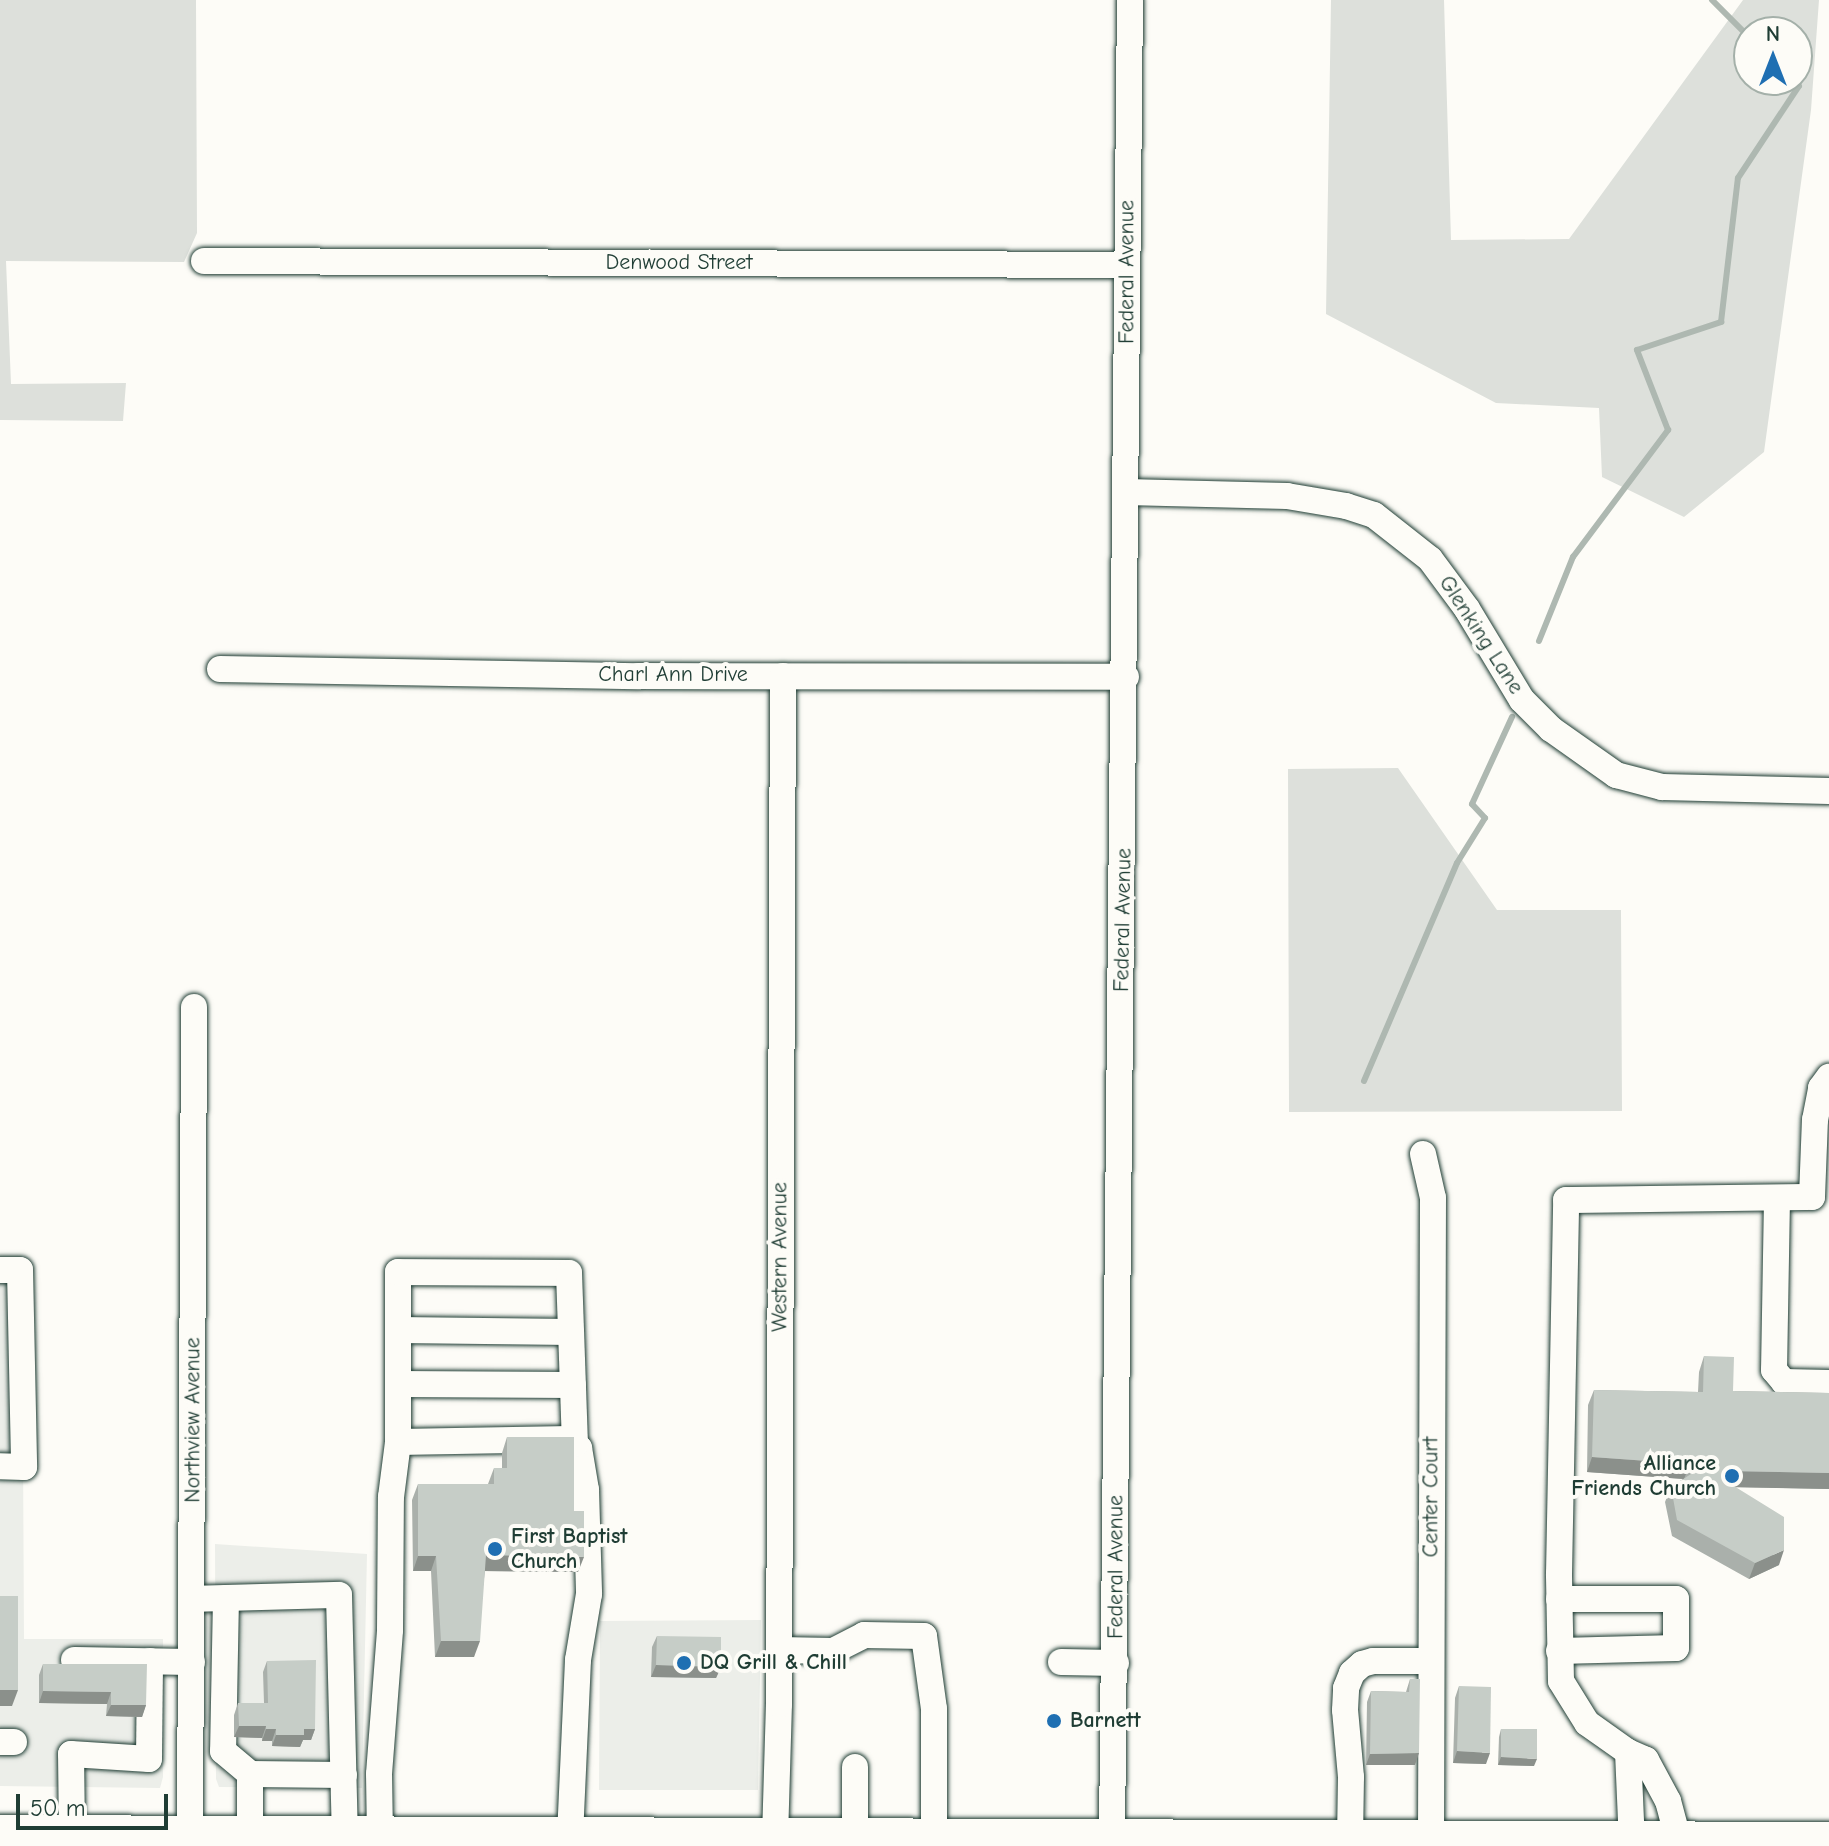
<!DOCTYPE html>
<html>
<head>
<meta charset="utf-8">
<style>
	body { margin:0 }
	#map { position:relative; width:1829px; height:1846px; overflow:hidden; background:#fdfcf7; font-family:"Comic Neue",sans-serif }
	div>[style] { position:absolute }
	[style*='--x'] { left:calc(var(--x)*1px); top:calc(var(--y)*1px); width:calc(var(--w)*1px); rotate:calc(var(--a)*1deg) }
	.built>* { inset:0; background:#eceee9 }
	.green>* { inset:0; background:#dde0db }
	.stream>* { height:6px; margin:-3px; padding:0 3px; transform-origin:3px; border-radius:3px; background:#aeb8b1 }
	.roads { filter:drop-shadow(0 0 2px #1f3d34) drop-shadow(0 0 2px #1f3d34) }
	.minor>* { height:26px; margin:-13px; padding:0 13px; transform-origin:13px; border-radius:13px; background:#fdfcf7 }
	.highway>* { height:38px; margin:-19px; padding:0 19px; transform-origin:19px; border-radius:19px; background:#fdfcf7 }
	.wall>* { inset:0; background:#aab0ab }
	.shaded-wall>* { inset:0; background:#8b908b }
	.building>* { inset:0; background:#c6cdc7 }
	.dots>* { width:22px; height:22px; translate:-50% -50%; box-sizing:border-box; border:4px solid #fdfcf7; border-radius:50% }
	span { translate:-50% -50%; white-space:nowrap; text-align:center; line-height:1.15; -webkit-text-stroke:8px #fdfcf7; paint-order:stroke }
	.street-label { font-size:22px; color:#1f3d34 }
	.poi-label { font-size:22px; color:#1f3d34; font-weight:700 }
	.right { translate:-100% -50%; text-align:right }
	.left { translate:0 -50%; text-align:left }
	.north { position:absolute; left:1733px; top:16px; width:80px; height:80px; box-sizing:border-box; background:#fdfcf7; border:2px solid #a4b0a9; border-radius:50%; rotate:0deg; font-size:22px; font-weight:700; line-height:32px; text-align:center; color:#1f3d34 }
	.north::after { content:''; display:block; margin:auto; width:28px; height:36px; background:#1f6fb2; clip-path:polygon(50% 0,100% 100%,50% 72%,0 100%) }
	.scale { position:absolute; left:16px; top:1794px; width:152px; height:36px; box-sizing:border-box; border:4px solid #1f3d34; border-top:0; padding-left:10px; font-size:24px; line-height:28px; white-space:nowrap; color:#1f3d34; -webkit-text-stroke:6px #fdfcf7; paint-order:stroke }
</style>
</head>
<body>
<div id="map">
	<div class="built">
		<div style="clip-path:polygon(0 1256px,22px 1256px,24px 1639px,163px 1639px,163px 1777px,160px 1788px,0 1786px)"></div>
		<div style="clip-path:polygon(215px 1544px,367px 1554px,362px 1788px,219px 1787px,216px 1779px)"></div>
		<div style="clip-path:polygon(761px 1620px,758px 1790px,599px 1790px,600px 1621px)"></div>
	</div>
	<div class="green">
		<div style="clip-path:polygon(0 0,196px 0,197px 233px,184px 262px,6px 261px,11px 384px,126px 383px,123px 421px,0 420px)"></div>
		<div style="clip-path:polygon(evenodd,1331px 0,1444px 0,1451px 240px,1569px 239px,1743px 0,1819px 0,1811px 110px,1764px 452px,1684px 517px,1602px 477px,1599px 408px,1496px 403px,1326px 314px,1331px 0,1749px 32px,1797px 32px,1797px 80px,1749px 80px,1749px 32px)"></div>
		<div style="clip-path:polygon(1398px 768px,1497px 910px,1621px 910px,1622px 1111px,1289px 1112px,1288px 769px)"></div>
	</div>
	<div class="stream">
		<div style="--x:1712;--y:0;--w:52;--a:45"></div>
		<div style="--x:1539;--y:641;--w:91;--a:-68"></div>
		<div style="--x:1573;--y:557;--w:159;--a:-53.2"></div>
		<div style="--x:1668;--y:430;--w:86;--a:-111.2"></div>
		<div style="--x:1637;--y:350;--w:89;--a:-18.4"></div>
		<div style="--x:1721;--y:322;--w:145;--a:-83.3"></div>
		<div style="--x:1738;--y:178;--w:110;--a:-56.5"></div>
		<div style="--x:1799;--y:86;--w:8;--a:-135"></div>
		<div style="--x:1364;--y:1081;--w:237;--a:-66.9"></div>
		<div style="--x:1457;--y:863;--w:53;--a:-58.1"></div>
		<div style="--x:1485;--y:818;--w:19;--a:-133"></div>
		<div style="--x:1472;--y:804;--w:96;--a:-65.3"></div>
	</div>
	<div class="roads">
		<div class="minor">
			<div style="--x:204;--y:261;--w:923;--a:0.25"></div>
			<div style="--x:1126;--y:492;--w:161;--a:1.4"></div>
			<div style="--x:1287;--y:496;--w:60;--a:9.6"></div>
			<div style="--x:1346;--y:506;--w:29;--a:18"></div>
			<div style="--x:1374;--y:515;--w:71;--a:38.2"></div>
			<div style="--x:1430;--y:559;--w:62;--a:53.5"></div>
			<div style="--x:1467;--y:609;--w:106;--a:58.9"></div>
			<div style="--x:1522;--y:700;--w:41;--a:45"></div>
			<div style="--x:1551;--y:729;--w:80;--a:35.3"></div>
			<div style="--x:1616;--y:775;--w:48;--a:14.6"></div>
			<div style="--x:1662;--y:787;--w:167;--a:1.4"></div>
			<div style="--x:220;--y:669;--w:418;--a:1"></div>
			<div style="--x:638;--y:676;--w:488;--a:0.1"></div>
			<div style="--x:1423;--y:1154;--w:45;--a:77.2"></div>
			<div style="--x:1433;--y:1198;--w:643;--a:90.18"></div>
			<div style="--x:1777;--y:1199;--w:171;--a:91"></div>
			<div style="--x:1774;--y:1370;--w:16;--a:50"></div>
			<div style="--x:1784;--y:1382;--w:45;--a:1.3"></div>
			<div style="--x:0;--y:1270;--w:20;--a:0"></div>
			<div style="--x:20;--y:1270;--w:197;--a:88.8"></div>
			<div style="--x:24;--y:1467;--w:24;--a:-178"></div>
			<div style="--x:398;--y:1330;--w:173;--a:0.7"></div>
			<div style="--x:398;--y:1384;--w:175;--a:0.3"></div>
			<div style="--x:398;--y:1442;--w:172;--a:-1"></div>
			<div style="--x:570;--y:1439;--w:13;--a:45"></div>
			<div style="--x:579;--y:1448;--w:43;--a:80.5"></div>
			<div style="--x:586;--y:1490;--w:104;--a:88.3"></div>
			<div style="--x:589;--y:1594;--w:67;--a:99.5"></div>
			<div style="--x:578;--y:1660;--w:177;--a:92.6"></div>
			<div style="--x:226;--y:1598;--w:153;--a:91.1"></div>
			<div style="--x:223;--y:1751;--w:35;--a:40"></div>
			<div style="--x:250;--y:1774;--w:94;--a:0.6"></div>
			<div style="--x:193;--y:1599;--w:146;--a:-1.6"></div>
			<div style="--x:339;--y:1595;--w:243;--a:88.6"></div>
			<div style="--x:779;--y:1650;--w:54;--a:1.1"></div>
			<div style="--x:833;--y:1651;--w:35;--a:-27"></div>
			<div style="--x:864;--y:1635;--w:60;--a:1"></div>
			<div style="--x:924;--y:1636;--w:74;--a:82.2"></div>
			<div style="--x:934;--y:1709;--w:128;--a:90"></div>
			<div style="--x:1559;--y:1651;--w:117;--a:-1.5"></div>
			<div style="--x:1676;--y:1648;--w:49;--a:-90"></div>
			<div style="--x:1676;--y:1599;--w:117;--a:180"></div>
			<div style="--x:74;--y:1660;--w:118;--a:1"></div>
			<div style="--x:1061;--y:1662;--w:55;--a:1"></div>
			<div style="--x:0;--y:1742;--w:14;--a:0"></div>
			<div style="--x:1628;--y:1752;--w:90;--a:87.5"></div>
			<div style="--x:250;--y:1774;--w:62;--a:90"></div>
			<div style="--x:72;--y:1834;--w:80;--a:-90.7"></div>
			<div style="--x:71;--y:1754;--w:78;--a:3.7"></div>
			<div style="--x:149;--y:1759;--w:98;--a:-89.4"></div>
			<div style="--x:190;--y:1834;--w:827;--a:-89.72"></div>
			<div style="--x:380;--y:1837;--w:63;--a:-90.9"></div>
			<div style="--x:379;--y:1774;--w:144;--a:-85.6"></div>
			<div style="--x:390;--y:1630;--w:133;--a:-89.6"></div>
			<div style="--x:391;--y:1497;--w:55;--a:-82.7"></div>
			<div style="--x:398;--y:1442;--w:170;--a:-90"></div>
			<div style="--x:398;--y:1272;--w:171;--a:0.3"></div>
			<div style="--x:569;--y:1273;--w:171;--a:88"></div>
			<div style="--x:855;--y:1837;--w:70;--a:-90"></div>
			<div style="--x:775;--y:1838;--w:134;--a:-88.3"></div>
			<div style="--x:779;--y:1704;--w:1028;--a:-89.78"></div>
			<div style="--x:1112;--y:1839;--w:1839;--a:-89.44"></div>
			<div style="--x:1350;--y:1840;--w:63;--a:-89.1"></div>
			<div style="--x:1351;--y:1777;--w:67;--a:-95.1"></div>
			<div style="--x:1345;--y:1710;--w:22;--a:-87"></div>
			<div style="--x:1346;--y:1688;--w:16;--a:-68"></div>
			<div style="--x:1352;--y:1673;--w:13;--a:-42"></div>
			<div style="--x:1362;--y:1664;--w:11;--a:-15"></div>
			<div style="--x:1373;--y:1661;--w:57;--a:0"></div>
			<div style="--x:1679;--y:1842;--w:42;--a:-105"></div>
			<div style="--x:1668;--y:1801;--w:47;--a:-118.2"></div>
			<div style="--x:1646;--y:1760;--w:20;--a:-156"></div>
			<div style="--x:1628;--y:1752;--w:50;--a:-144.7"></div>
			<div style="--x:1587;--y:1723;--w:49;--a:-121.8"></div>
			<div style="--x:1561;--y:1681;--w:107;--a:-91.1"></div>
			<div style="--x:1559;--y:1574;--w:374;--a:-88.9"></div>
			<div style="--x:1566;--y:1200;--w:246;--a:-0.7"></div>
			<div style="--x:1812;--y:1197;--w:77;--a:-87.8"></div>
			<div style="--x:1815;--y:1120;--w:33;--a:-79"></div>
			<div style="--x:1821;--y:1088;--w:14;--a:-54"></div>
		</div>
		<div class="highway">
			<div style="--x:0;--y:1834;--w:1829;--a:0.22"></div>
		</div>
	</div>
	<div class="wall">
		<div style="clip-path:polygon(1704px 1356px,1733px 1391px,1829px 1393px,1829px 1489px,1736px 1487px,1779px 1565px,1749px 1579px,1672px 1536px,1665px 1502px,1671px 1487px,1683px 1479px,1587px 1472px,1588px 1405px,1594px 1390px,1698px 1392px,1699px 1372px)"></div>
		<div style="clip-path:polygon(507px 1437px,574px 1511px,578px 1572px,485px 1571px,474px 1657px,435px 1657px,431px 1571px,413px 1571px,412px 1500px,418px 1484px,488px 1484px,494px 1468px,502px 1468px,502px 1453px)"></div>
		<div style="clip-path:polygon(657px 1636px,721px 1667px,716px 1678px,651px 1677px,652px 1647px)"></div>
		<div style="clip-path:polygon(267px 1661px,315px 1729px,311px 1740px,303px 1740px,300px 1747px,272px 1746px,272px 1741px,262px 1741px,262px 1738px,234px 1737px,234px 1715px,238px 1703px,264px 1703px,263px 1672px)"></div>
		<div style="clip-path:polygon(43px 1664px,146px 1705px,142px 1717px,106px 1716px,107px 1704px,39px 1703px,39px 1675px)"></div>
		<div style="clip-path:polygon(1410px 1679px,1415px 1765px,1366px 1765px,1367px 1702px,1371px 1691px,1406px 1692px)"></div>
		<div style="clip-path:polygon(1459px 1686px,1486px 1764px,1453px 1763px,1455px 1698px)"></div>
		<div style="clip-path:polygon(1501px 1729px,1534px 1766px,1498px 1765px,1499px 1737px)"></div>
	</div>
	<div class="shaded-wall">
		<div style="clip-path:polygon(1592px 1457px,1690px 1464px,1684px 1479px,1587px 1472px)"></div>
		<div style="clip-path:polygon(1729px 1471px,1829px 1473px,1829px 1489px,1724px 1487px)"></div>
		<div style="clip-path:polygon(1784px 1550px,1779px 1565px,1749px 1579px,1755px 1563px)"></div>
		<div style="clip-path:polygon(486px 1555px,584px 1557px,578px 1572px,480px 1571px)"></div>
		<div style="clip-path:polygon(418px 1556px,436px 1556px,431px 1571px,413px 1571px)"></div>
		<div style="clip-path:polygon(441px 1641px,480px 1641px,474px 1657px,435px 1657px)"></div>
		<div style="clip-path:polygon(656px 1665px,721px 1667px,716px 1678px,651px 1677px)"></div>
		<div style="clip-path:polygon(0 1690px,18px 1690px,12px 1706px,0 1706px)"></div>
		<div style="clip-path:polygon(43px 1691px,111px 1692px,107px 1704px,39px 1703px)"></div>
		<div style="clip-path:polygon(111px 1705px,146px 1705px,142px 1717px,106px 1716px)"></div>
		<div style="clip-path:polygon(239px 1726px,266px 1726px,262px 1738px,234px 1737px)"></div>
		<div style="clip-path:polygon(266px 1729px,276px 1729px,272px 1741px,262px 1741px)"></div>
		<div style="clip-path:polygon(304px 1729px,315px 1729px,311px 1740px,303px 1740px,300px 1747px,272px 1746px,276px 1735px)"></div>
		<div style="clip-path:polygon(1457px 1751px,1490px 1753px,1486px 1764px,1453px 1763px)"></div>
		<div style="clip-path:polygon(1419px 1753px,1415px 1765px,1366px 1765px,1370px 1754px)"></div>
		<div style="clip-path:polygon(1501px 1757px,1537px 1759px,1534px 1766px,1498px 1765px)"></div>
	</div>
	<div class="building">
		<div style="clip-path:polygon(1704px 1356px,1734px 1357px,1733px 1391px,1829px 1393px,1829px 1473px,1729px 1471px,1729px 1483px,1784px 1517px,1784px 1550px,1755px 1563px,1677px 1520px,1671px 1487px,1691px 1474px,1690px 1464px,1592px 1457px,1594px 1390px,1703px 1392px)"></div>
		<div style="clip-path:polygon(507px 1437px,574px 1437px,574px 1511px,584px 1511px,584px 1557px,486px 1555px,480px 1641px,441px 1641px,436px 1556px,418px 1556px,418px 1484px,494px 1484px,494px 1468px,507px 1468px)"></div>
		<div style="clip-path:polygon(0 1596px,18px 1596px,18px 1690px,0 1690px)"></div>
		<div style="clip-path:polygon(657px 1636px,721px 1637px,721px 1667px,656px 1665px)"></div>
		<div style="clip-path:polygon(316px 1660px,315px 1729px,304px 1729px,304px 1735px,276px 1735px,276px 1729px,266px 1729px,266px 1726px,239px 1726px,238px 1703px,268px 1703px,267px 1661px)"></div>
		<div style="clip-path:polygon(43px 1664px,147px 1664px,146px 1705px,111px 1705px,111px 1692px,43px 1691px)"></div>
		<div style="clip-path:polygon(1410px 1679px,1420px 1679px,1419px 1753px,1370px 1754px,1371px 1691px,1409px 1692px)"></div>
		<div style="clip-path:polygon(1459px 1686px,1491px 1687px,1490px 1753px,1457px 1751px)"></div>
		<div style="clip-path:polygon(1501px 1729px,1537px 1729px,1537px 1759px,1501px 1757px)"></div>
	</div>
	<div class="dots">
		<div style="left:1732px;top:1476px;background:#1f6fb2"></div>
		<div style="left:495px;top:1549px;background:#1f6fb2"></div>
		<div style="left:684px;top:1663px;background:#1f6fb2"></div>
		<div style="left:1054px;top:1721px;background:#1f6fb2"></div>
	</div>
	<div class="street-label">
		<span style="left:679px;top:263px">Denwood Street</span>
		<span style="left:1127px;top:272px;rotate:-90deg">Federal Avenue</span>
		<span style="left:1481px;top:635px;rotate:57deg">Glenking Lane</span>
		<span style="left:673px;top:675px">Charl Ann Drive</span>
		<span style="left:1123px;top:920px;rotate:-89deg">Federal Avenue</span>
		<span style="left:780px;top:1257px;rotate:-90deg">Western Avenue</span>
		<span style="left:193px;top:1420px;rotate:-90deg">Northview Avenue</span>
		<span style="left:1431px;top:1497px;rotate:-90deg">Center Court</span>
		<span style="left:1116px;top:1567px;rotate:-90deg">Federal Avenue</span>
	</div>
	<div class="poi-label">
		<span class="right" style="left:1716px;top:1476px">Alliance<br>Friends Church</span>
		<span class="left" style="left:511px;top:1549px">First Baptist<br>Church</span>
		<span class="left" style="left:700px;top:1663px">DQ Grill &amp; Chill</span>
		<span class="left" style="left:1070px;top:1721px">Barnett</span>
	</div>
	<div class="north">N</div>
	<div class="scale">50 m</div>
</div>
</body>
</html>
